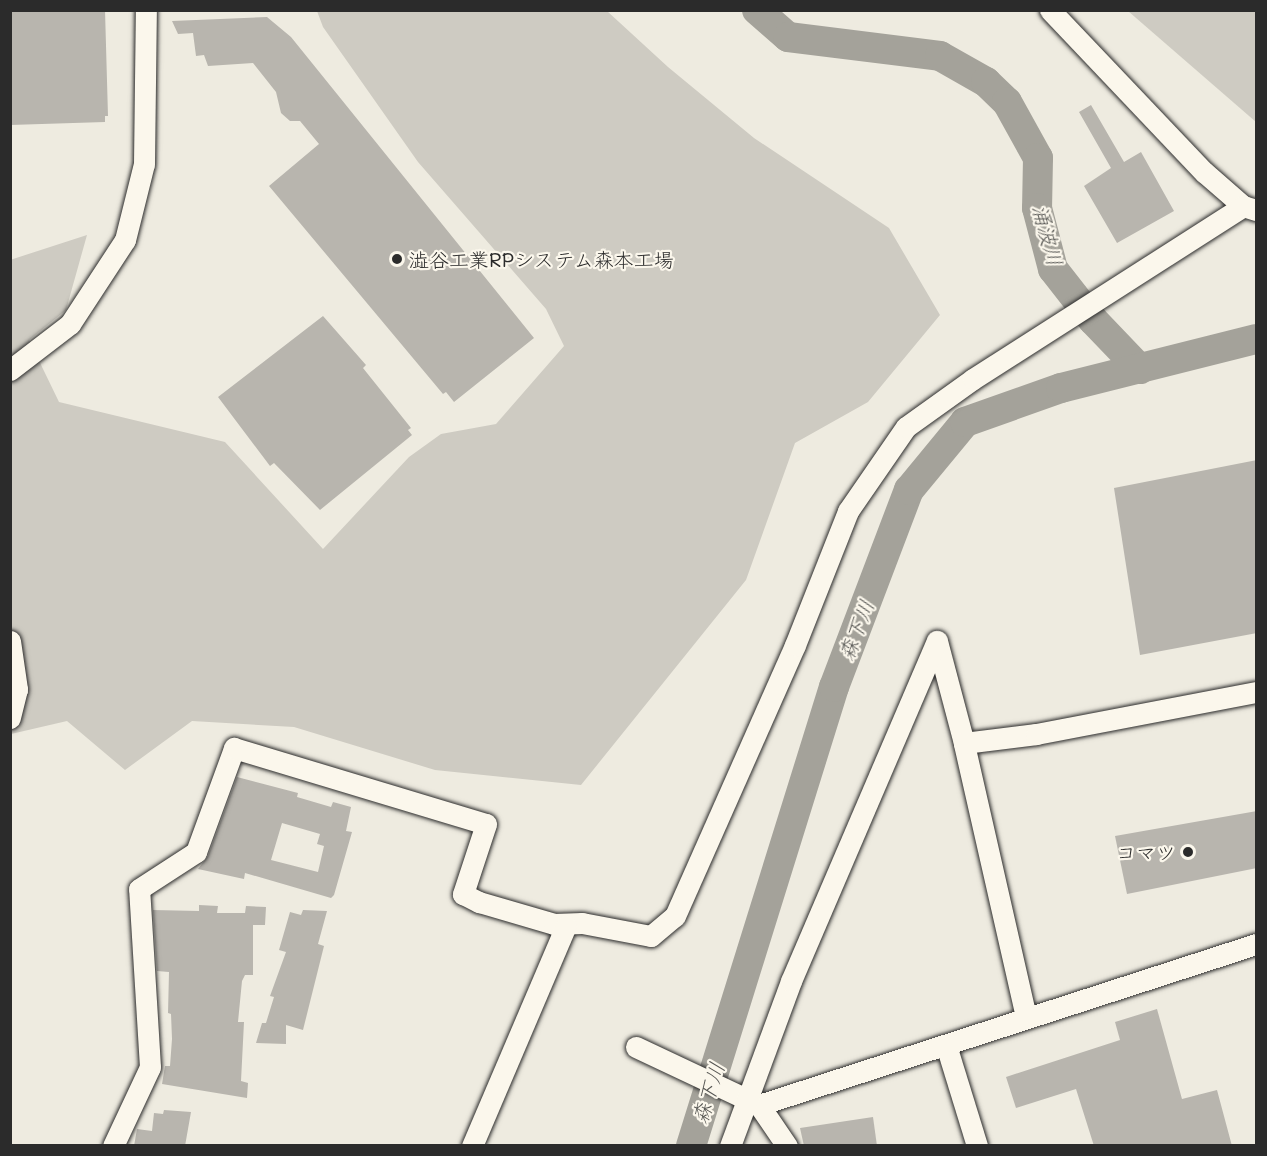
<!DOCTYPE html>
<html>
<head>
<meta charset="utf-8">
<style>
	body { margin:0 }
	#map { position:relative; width:1267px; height:1156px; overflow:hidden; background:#eeebe0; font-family:Mali,"Klee One",sans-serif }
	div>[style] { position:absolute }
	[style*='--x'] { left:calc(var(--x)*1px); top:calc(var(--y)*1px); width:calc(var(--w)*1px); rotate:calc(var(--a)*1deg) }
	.green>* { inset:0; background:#cecbc2 }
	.river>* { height:30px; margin:-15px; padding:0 15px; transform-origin:15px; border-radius:15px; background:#a4a29a }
	.building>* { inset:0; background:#b8b5ae }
	.roads { filter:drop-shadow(0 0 2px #2b2b2b) drop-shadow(0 0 2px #2b2b2b) }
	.minor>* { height:21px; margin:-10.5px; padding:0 10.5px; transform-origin:10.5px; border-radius:10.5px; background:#fbf7ec }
	.dots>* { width:16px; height:16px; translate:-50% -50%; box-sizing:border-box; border:3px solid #fbf7ec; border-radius:50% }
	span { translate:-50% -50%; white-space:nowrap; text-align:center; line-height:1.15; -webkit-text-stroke:4.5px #fbf7ec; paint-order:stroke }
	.poi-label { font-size:20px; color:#2b2b2b }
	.left { translate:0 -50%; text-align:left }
	.right { translate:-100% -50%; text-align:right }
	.water-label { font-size:21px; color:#555552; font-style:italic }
	.frame { position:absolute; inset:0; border:12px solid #2b2b2b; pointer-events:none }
</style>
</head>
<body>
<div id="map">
	<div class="green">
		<div style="clip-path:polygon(317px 11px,607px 11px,668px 67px,754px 138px,889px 228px,940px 315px,868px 402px,795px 443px,746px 580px,581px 785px,435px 770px,294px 727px,192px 721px,125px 770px,67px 721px,11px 734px,10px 260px,87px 235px,66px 310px,29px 340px,59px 402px,225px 442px,323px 549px,409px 457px,441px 434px,496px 424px,564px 346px,546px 309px,418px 162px,323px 27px)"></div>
		<div style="clip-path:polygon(1128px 11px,1256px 11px,1256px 122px)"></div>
	</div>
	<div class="river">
		<div style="--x:757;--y:10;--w:41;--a:41.1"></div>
		<div style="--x:788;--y:37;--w:153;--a:7.1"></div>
		<div style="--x:940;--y:56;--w:53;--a:29.5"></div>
		<div style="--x:986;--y:82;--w:29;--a:44"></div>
		<div style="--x:1007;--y:102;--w:64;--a:61"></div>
		<div style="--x:1038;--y:158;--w:50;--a:91.1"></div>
		<div style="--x:1037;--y:208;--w:63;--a:75.3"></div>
		<div style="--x:1053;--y:269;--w:65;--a:51.9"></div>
		<div style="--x:1093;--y:320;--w:68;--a:46.2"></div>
		<div style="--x:691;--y:1146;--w:481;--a:-72.7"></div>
		<div style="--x:834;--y:687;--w:211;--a:-69.2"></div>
		<div style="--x:909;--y:490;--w:88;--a:-50.5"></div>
		<div style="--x:965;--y:422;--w:102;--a:-19.5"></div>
		<div style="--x:1061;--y:388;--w:201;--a:-14.1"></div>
	</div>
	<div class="building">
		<div style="clip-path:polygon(10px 10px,105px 10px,108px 116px,105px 116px,105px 122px,10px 125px)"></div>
		<div style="clip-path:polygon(267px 17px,291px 37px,534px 338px,454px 402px,446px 392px,443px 394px,269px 186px,319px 144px,300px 121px,290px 121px,281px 113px,276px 92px,253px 63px,208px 66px,204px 55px,196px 56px,193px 33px,178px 34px,172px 21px)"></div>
		<div style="clip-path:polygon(1091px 105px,1124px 162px,1141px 152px,1174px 211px,1117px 243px,1084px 186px,1111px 168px,1079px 112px)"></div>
		<div style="clip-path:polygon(323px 316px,366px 365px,363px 368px,411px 428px,408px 430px,412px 435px,320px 510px,274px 463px,270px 466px,218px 397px)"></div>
		<div style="clip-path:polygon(1257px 460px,1257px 633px,1140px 655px,1114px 488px)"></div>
		<div style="clip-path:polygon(evenodd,237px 777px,298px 793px,297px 797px,331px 807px,333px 802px,351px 807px,346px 831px,352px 832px,334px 895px,331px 898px,245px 873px,244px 879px,198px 869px,208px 856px,237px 777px,282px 823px,320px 834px,317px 844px,324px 846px,318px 872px,271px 860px,282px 823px)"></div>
		<div style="clip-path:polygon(1257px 811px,1257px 868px,1127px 894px,1115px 836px)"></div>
		<div style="clip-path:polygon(199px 905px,218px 906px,217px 913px,245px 913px,246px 906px,266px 907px,265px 925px,253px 925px,253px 975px,245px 975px,242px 981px,238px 1022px,244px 1022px,241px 1081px,248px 1083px,247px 1098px,162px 1084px,165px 1066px,170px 1066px,172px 1039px,171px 1014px,168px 1013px,169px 972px,157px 971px,153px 910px,199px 911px)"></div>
		<div style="clip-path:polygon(303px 910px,327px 911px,318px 944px,324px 946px,303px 1030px,286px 1025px,286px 1044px,256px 1043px,262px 1023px,266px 1023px,274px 997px,270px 996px,286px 952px,279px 950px,290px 912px,301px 915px)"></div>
		<div style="clip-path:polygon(1157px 1009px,1182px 1099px,1217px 1090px,1232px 1146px,1094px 1146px,1076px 1089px,1016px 1108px,1006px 1077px,1120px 1040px,1115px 1022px)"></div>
		<div style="clip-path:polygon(164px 1110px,191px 1112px,185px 1146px,134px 1146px,137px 1129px,152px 1131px,154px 1113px,163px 1114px)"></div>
		<div style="clip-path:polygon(873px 1117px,877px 1146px,804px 1146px,800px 1128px)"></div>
	</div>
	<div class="roads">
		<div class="minor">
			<div style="--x:1050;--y:10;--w:224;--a:46.5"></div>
			<div style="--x:1204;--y:172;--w:52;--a:41.1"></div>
			<div style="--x:1243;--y:206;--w:14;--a:17"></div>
			<div style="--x:10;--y:370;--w:76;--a:-37.5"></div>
			<div style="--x:70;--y:324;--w:100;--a:-56.8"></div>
			<div style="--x:125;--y:240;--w:78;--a:-76"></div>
			<div style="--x:144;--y:164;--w:154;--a:-89.3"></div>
			<div style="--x:10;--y:641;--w:49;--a:81.7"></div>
			<div style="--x:17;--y:689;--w:30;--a:104"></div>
			<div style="--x:937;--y:641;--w:106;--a:75.2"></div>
			<div style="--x:1026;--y:1017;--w:281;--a:-102.8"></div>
			<div style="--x:964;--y:743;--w:73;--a:-7.1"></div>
			<div style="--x:1036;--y:734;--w:224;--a:-10.8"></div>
			<div style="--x:946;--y:1045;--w:106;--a:72.9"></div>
			<div style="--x:636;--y:1047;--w:136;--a:25.2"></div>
			<div style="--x:759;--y:1105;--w:50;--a:55.7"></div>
			<div style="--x:759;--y:1105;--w:522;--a:-17.95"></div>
			<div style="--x:113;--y:1146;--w:87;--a:-64.9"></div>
			<div style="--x:150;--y:1067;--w:178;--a:-93.5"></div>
			<div style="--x:139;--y:889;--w:68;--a:-33"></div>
			<div style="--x:196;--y:852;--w:111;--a:-69.9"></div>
			<div style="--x:234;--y:748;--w:263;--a:16.8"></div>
			<div style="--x:486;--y:824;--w:74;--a:108.2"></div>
			<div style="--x:463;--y:894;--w:18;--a:27"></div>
			<div style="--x:479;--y:902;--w:78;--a:16.3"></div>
			<div style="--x:554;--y:924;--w:28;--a:-2"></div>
			<div style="--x:582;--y:923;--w:70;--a:10.7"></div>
			<div style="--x:651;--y:936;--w:31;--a:-40"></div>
			<div style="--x:675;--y:916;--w:296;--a:-66.1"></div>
			<div style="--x:795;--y:645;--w:144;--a:-68.4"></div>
			<div style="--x:848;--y:511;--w:102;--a:-55.4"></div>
			<div style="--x:906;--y:427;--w:82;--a:-35.6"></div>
			<div style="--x:973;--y:379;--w:321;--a:-32.6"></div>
			<div style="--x:472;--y:1146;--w:239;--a:-66.9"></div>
			<div style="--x:730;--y:1146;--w:176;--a:-69.7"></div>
			<div style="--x:791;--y:981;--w:370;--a:-66.8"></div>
		</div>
	</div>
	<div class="dots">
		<div style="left:397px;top:259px;background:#2b2b2b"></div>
		<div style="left:1188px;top:852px;background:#2b2b2b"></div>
	</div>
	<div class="poi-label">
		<span class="left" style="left:409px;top:259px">澁谷工業RPシステム森本工場</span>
		<span class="right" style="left:1176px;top:852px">コマツ</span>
	</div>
	<div class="water-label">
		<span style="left:1048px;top:235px;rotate:75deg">涌波川</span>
		<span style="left:856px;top:630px;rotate:-69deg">森下川</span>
		<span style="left:708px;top:1093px;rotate:-73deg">森下川</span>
	</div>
	<div class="frame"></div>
</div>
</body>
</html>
